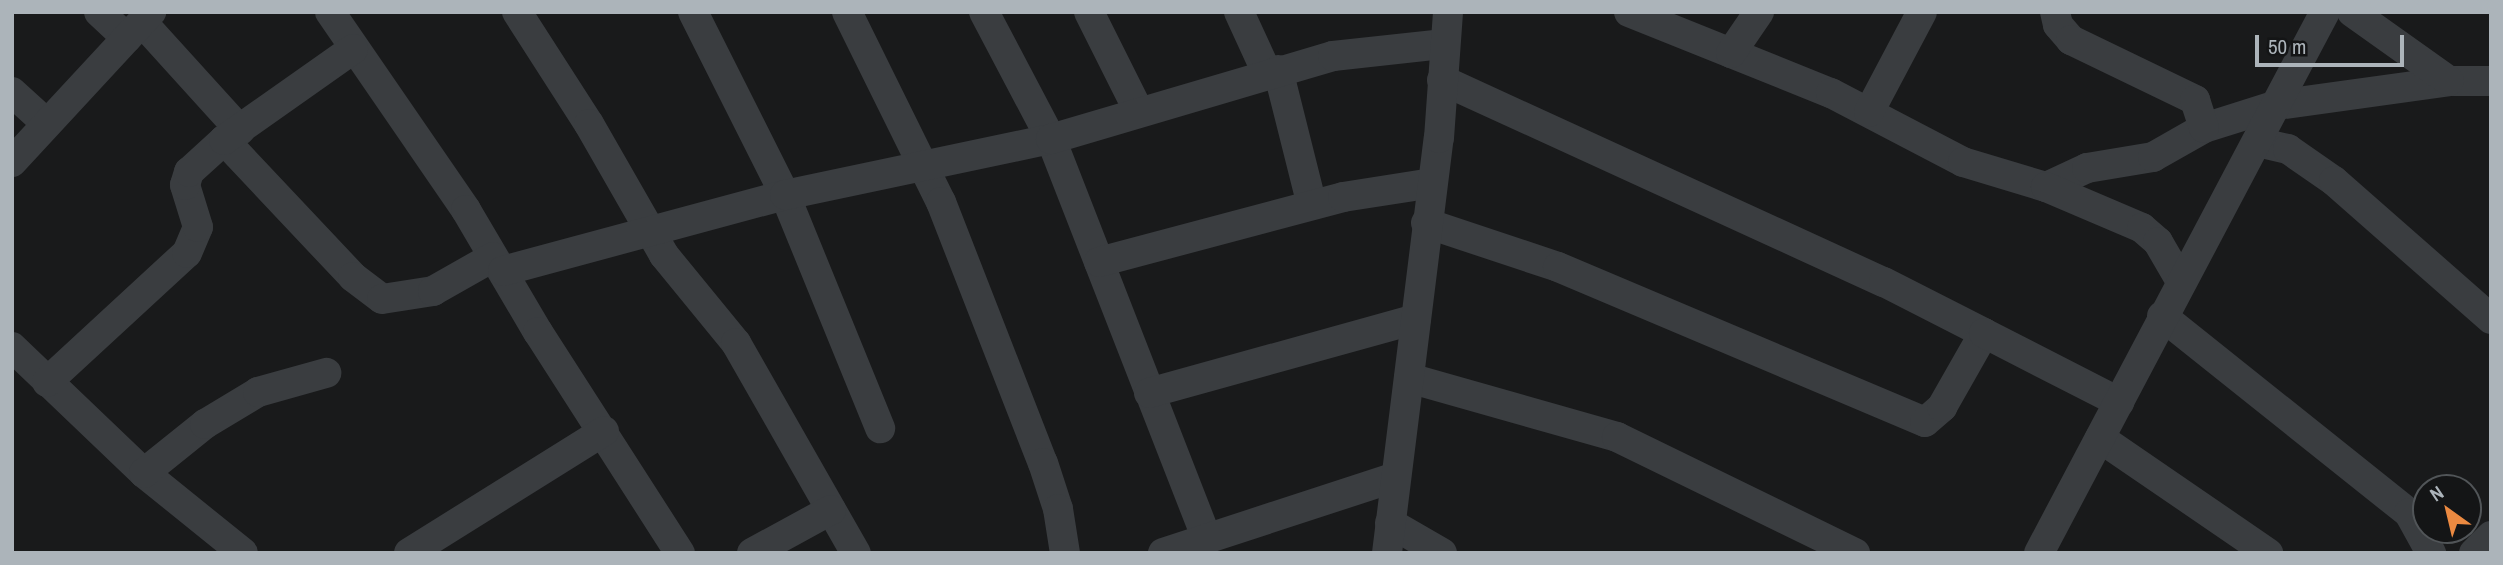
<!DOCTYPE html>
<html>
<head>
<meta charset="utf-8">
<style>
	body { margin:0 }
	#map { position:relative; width:2503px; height:565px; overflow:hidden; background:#191a1b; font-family:"Archivo Narrow",sans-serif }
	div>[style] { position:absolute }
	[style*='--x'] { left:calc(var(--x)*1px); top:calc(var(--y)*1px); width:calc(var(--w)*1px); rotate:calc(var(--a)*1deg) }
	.minor>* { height:30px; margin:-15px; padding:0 15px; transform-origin:15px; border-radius:15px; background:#3a3d40 }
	span { translate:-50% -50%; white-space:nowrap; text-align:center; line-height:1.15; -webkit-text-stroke:5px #141516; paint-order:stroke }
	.frame { position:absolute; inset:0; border:14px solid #acb4ba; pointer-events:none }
	.north { position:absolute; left:2412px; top:474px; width:70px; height:70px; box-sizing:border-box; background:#141516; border:2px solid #515558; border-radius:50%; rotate:326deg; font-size:19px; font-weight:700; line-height:28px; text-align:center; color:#acb4ba }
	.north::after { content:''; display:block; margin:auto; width:24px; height:32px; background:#ec8a41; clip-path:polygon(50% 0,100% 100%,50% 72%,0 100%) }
	.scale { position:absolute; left:2255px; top:35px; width:149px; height:32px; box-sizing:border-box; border:4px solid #acb4ba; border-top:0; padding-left:9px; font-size:21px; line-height:24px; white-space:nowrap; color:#acb4ba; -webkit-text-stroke:5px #141516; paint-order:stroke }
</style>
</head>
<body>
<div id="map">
	<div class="minor">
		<div style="--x:99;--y:12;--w:38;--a:43"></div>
		<div style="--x:330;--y:12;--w:240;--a:55.5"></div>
		<div style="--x:466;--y:210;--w:142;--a:59.5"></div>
		<div style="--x:538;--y:332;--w:263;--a:57.3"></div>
		<div style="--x:517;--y:12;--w:133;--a:57.3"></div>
		<div style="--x:589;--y:124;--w:151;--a:60.2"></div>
		<div style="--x:664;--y:255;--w:114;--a:50.7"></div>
		<div style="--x:736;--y:343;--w:242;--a:60.3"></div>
		<div style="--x:693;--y:12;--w:205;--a:63.3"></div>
		<div style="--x:785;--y:195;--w:252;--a:67.8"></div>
		<div style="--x:847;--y:12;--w:212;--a:63.7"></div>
		<div style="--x:941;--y:202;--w:280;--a:68.7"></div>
		<div style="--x:1043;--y:463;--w:48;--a:71.9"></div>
		<div style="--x:1058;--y:509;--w:45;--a:81"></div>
		<div style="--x:984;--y:12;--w:144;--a:62.2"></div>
		<div style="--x:1051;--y:139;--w:430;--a:68.7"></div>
		<div style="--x:1089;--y:12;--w:112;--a:63.4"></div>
		<div style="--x:1239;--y:12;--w:67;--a:65.3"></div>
		<div style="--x:1629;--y:12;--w:218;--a:21.9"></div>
		<div style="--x:1831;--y:93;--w:149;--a:27.6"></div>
		<div style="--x:1963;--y:162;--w:87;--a:16.8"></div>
		<div style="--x:2046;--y:187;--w:45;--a:-24.9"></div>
		<div style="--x:2087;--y:168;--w:67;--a:-9.5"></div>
		<div style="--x:2153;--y:157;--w:59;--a:-29.6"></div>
		<div style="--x:2204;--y:128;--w:77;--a:-17.5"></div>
		<div style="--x:2277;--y:105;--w:174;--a:-7.9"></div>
		<div style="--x:2449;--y:81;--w:42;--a:0"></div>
		<div style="--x:2055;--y:12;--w:13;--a:77"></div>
		<div style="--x:2058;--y:25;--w:20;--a:49"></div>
		<div style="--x:2071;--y:40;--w:138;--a:25.8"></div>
		<div style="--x:2195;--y:100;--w:29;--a:72"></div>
		<div style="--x:2352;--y:12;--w:119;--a:35.4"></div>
		<div style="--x:142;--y:22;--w:146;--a:47.8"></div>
		<div style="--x:1731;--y:53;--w:50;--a:-55.7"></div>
		<div style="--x:1278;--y:70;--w:139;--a:75.9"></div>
		<div style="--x:1442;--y:80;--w:486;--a:24.6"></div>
		<div style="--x:1884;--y:282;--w:112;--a:27"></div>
		<div style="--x:12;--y:92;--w:47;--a:42.4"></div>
		<div style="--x:1869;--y:112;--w:113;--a:-62.1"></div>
		<div style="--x:224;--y:140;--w:188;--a:46.7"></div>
		<div style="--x:353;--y:277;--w:36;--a:37"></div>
		<div style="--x:382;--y:299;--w:52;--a:-8.9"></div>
		<div style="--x:433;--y:291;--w:69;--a:-29.5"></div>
		<div style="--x:2257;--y:142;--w:32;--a:13"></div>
		<div style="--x:2288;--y:149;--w:56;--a:34.8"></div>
		<div style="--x:2334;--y:181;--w:209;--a:41.3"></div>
		<div style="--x:12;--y:162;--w:205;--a:-47.2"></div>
		<div style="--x:2046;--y:187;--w:104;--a:23.1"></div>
		<div style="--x:2142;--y:228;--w:21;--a:41"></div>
		<div style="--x:2158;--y:242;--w:44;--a:59.9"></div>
		<div style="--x:1426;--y:223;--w:139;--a:18.4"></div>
		<div style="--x:1558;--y:267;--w:398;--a:22.9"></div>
		<div style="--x:1925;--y:422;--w:23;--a:-41"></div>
		<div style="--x:1942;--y:407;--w:85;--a:-60.4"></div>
		<div style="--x:1984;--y:333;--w:152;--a:27.1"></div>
		<div style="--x:1099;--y:262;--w:253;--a:-14.9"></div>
		<div style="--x:1343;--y:197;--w:90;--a:-8.9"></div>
		<div style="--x:503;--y:271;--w:292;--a:-15.1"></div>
		<div style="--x:785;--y:195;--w:272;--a:-11.9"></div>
		<div style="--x:1051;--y:139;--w:294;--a:-16.4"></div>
		<div style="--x:1333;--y:56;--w:112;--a:-6.2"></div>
		<div style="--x:2162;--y:316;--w:316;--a:38.6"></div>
		<div style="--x:2409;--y:513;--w:46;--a:61.2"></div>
		<div style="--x:12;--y:347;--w:182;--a:43.7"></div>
		<div style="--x:144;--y:473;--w:127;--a:38.9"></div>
		<div style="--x:1409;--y:378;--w:216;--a:15.8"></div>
		<div style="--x:1617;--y:437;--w:265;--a:26"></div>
		<div style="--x:47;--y:382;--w:190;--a:-42.7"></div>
		<div style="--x:187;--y:253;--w:28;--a:-67"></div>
		<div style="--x:198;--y:227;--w:44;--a:-107.2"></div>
		<div style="--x:185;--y:185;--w:14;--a:-73"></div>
		<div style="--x:189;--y:172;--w:47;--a:-42.4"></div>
		<div style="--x:224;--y:140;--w:158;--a:-35.2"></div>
		<div style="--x:1149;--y:393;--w:277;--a:-15.5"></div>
		<div style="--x:2100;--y:438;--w:204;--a:34.4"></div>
		<div style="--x:144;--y:473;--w:78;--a:-38.8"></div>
		<div style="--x:205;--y:424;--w:62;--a:-31.1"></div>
		<div style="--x:258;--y:392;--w:71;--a:-15.6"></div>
		<div style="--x:1390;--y:523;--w:60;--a:30"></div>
		<div style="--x:409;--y:553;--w:230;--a:-32"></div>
		<div style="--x:752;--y:553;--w:90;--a:-28.6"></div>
		<div style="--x:1163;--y:553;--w:244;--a:-18.1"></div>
		<div style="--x:1387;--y:553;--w:418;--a:-82.9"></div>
		<div style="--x:1439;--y:138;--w:126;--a:-85.9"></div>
		<div style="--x:2039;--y:553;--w:612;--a:-62.14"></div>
		<div style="--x:2474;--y:553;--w:24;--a:-45"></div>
	</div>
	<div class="frame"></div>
	<div class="north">N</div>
	<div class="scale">50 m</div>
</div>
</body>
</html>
